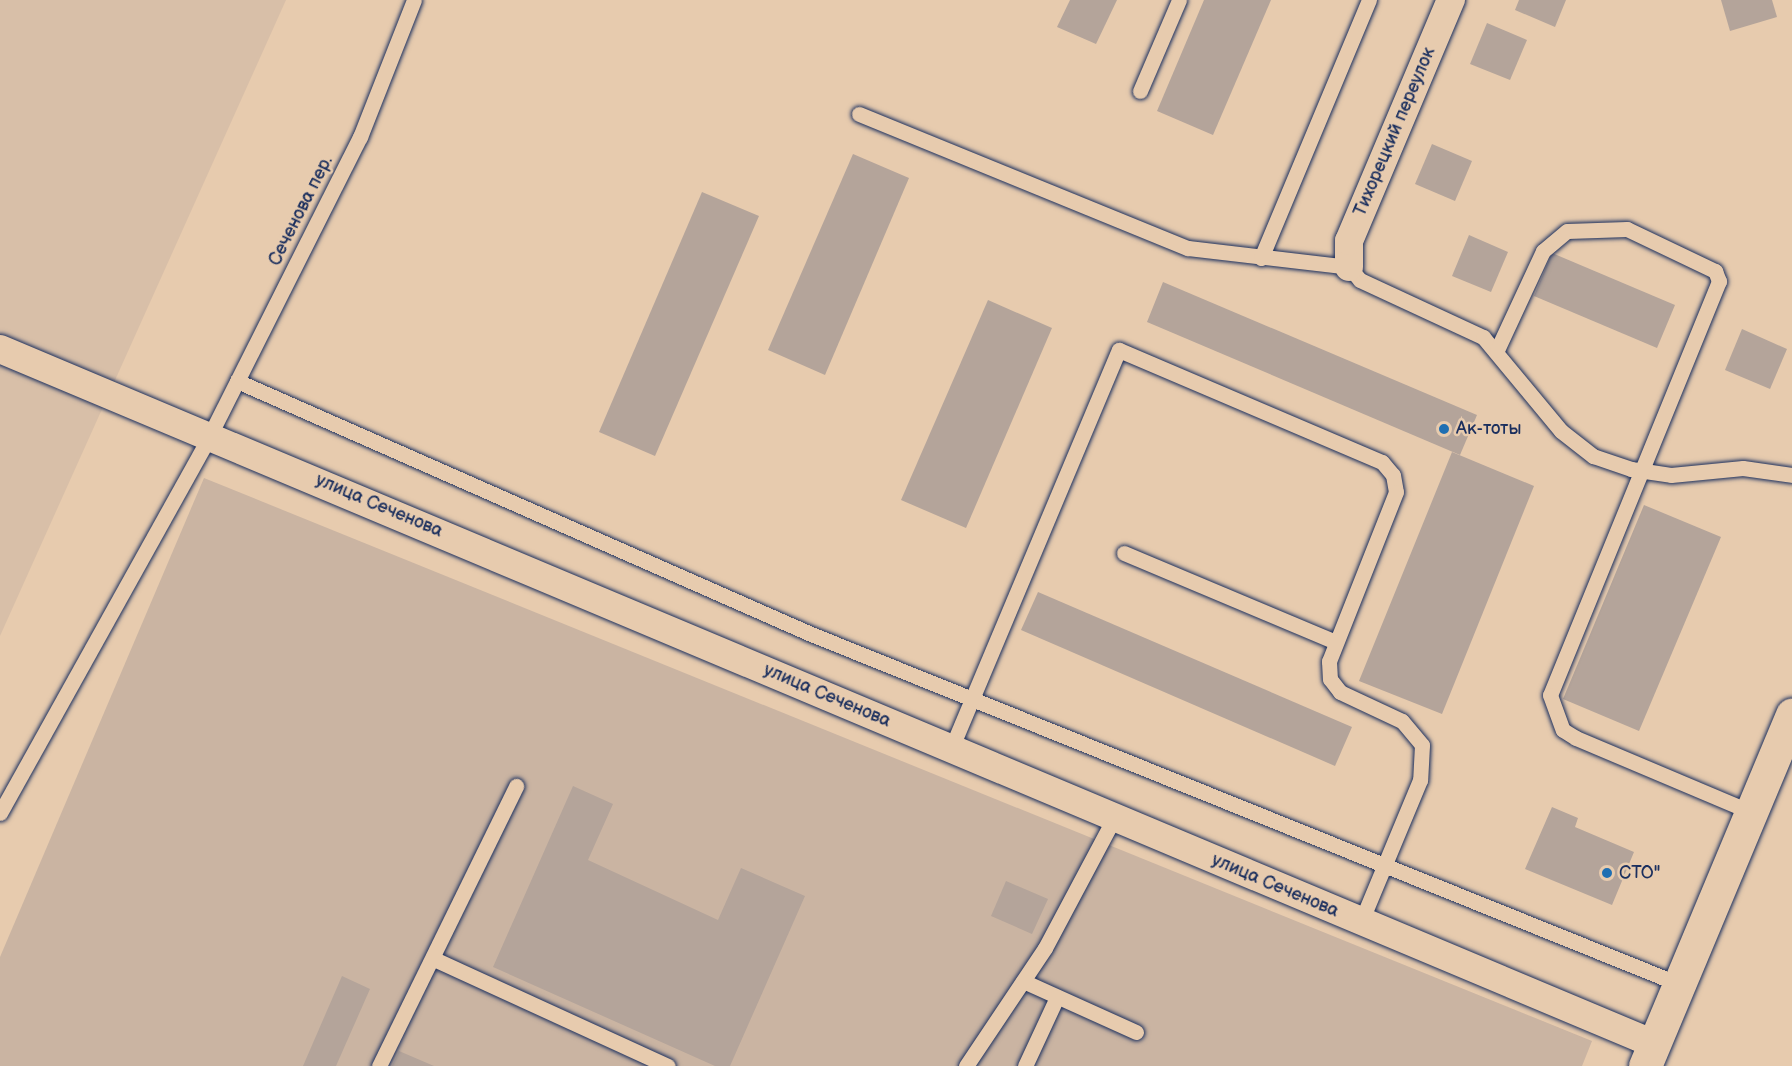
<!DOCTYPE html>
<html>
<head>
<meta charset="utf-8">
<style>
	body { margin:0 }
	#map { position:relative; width:1792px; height:1066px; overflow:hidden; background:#e7cbae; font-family:"Balsamiq Sans",sans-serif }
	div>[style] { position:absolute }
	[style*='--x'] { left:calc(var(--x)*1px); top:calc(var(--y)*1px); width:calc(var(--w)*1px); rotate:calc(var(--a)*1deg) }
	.built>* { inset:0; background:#d8bfa8 }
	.green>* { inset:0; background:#cab4a2 }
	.building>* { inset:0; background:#b4a49a }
	.roads { filter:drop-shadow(0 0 2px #1b2f5e) drop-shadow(0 0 2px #1b2f5e) }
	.lane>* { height:15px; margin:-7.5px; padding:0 7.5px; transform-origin:7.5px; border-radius:7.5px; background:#e7cbae }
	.street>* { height:28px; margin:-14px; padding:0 14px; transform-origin:14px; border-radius:14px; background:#e7cbae }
	.highway>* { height:33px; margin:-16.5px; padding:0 16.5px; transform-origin:16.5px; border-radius:16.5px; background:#e7cbae }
	.dots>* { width:16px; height:16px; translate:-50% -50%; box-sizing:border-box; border:3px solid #e7cbae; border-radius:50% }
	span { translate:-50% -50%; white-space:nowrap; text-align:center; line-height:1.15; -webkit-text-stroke:5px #e7cbae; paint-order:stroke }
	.street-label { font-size:18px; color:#1b2f5e }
	.poi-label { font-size:18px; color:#1b2f5e }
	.left { translate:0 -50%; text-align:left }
</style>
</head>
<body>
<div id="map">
	<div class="built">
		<div style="clip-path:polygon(0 0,286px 0,0 636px)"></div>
	</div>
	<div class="green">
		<div style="clip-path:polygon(204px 478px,1592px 1041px,1582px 1066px,0 1066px,0 957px)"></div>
	</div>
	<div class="building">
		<div style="clip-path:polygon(1070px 0,1117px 0,1096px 44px,1057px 27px)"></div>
		<div style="clip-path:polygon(1204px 0,1271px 0,1213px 135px,1157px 111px)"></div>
		<div style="clip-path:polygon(1519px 0,1566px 0,1555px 27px,1515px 10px)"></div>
		<div style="clip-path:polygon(1721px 0,1772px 0,1777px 17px,1730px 31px)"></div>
		<div style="clip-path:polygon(1487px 23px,1527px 40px,1510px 80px,1470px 64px)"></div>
		<div style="clip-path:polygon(1432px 144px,1472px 161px,1455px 201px,1415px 184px)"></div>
		<div style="clip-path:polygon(853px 154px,909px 178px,825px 375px,768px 350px)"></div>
		<div style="clip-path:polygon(702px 192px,759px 216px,655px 456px,599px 432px)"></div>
		<div style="clip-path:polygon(1469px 235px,1508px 252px,1491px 292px,1452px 276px)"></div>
		<div style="clip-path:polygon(1552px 253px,1675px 305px,1657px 348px,1534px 296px)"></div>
		<div style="clip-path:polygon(1163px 282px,1477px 415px,1460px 455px,1147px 322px)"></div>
		<div style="clip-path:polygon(988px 300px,1052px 328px,966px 528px,901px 500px)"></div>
		<div style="clip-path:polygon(1742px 329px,1787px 349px,1770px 389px,1725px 370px)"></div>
		<div style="clip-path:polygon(1452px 452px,1534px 486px,1442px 714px,1359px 681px)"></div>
		<div style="clip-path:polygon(1644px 505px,1721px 537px,1639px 731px,1563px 699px)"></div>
		<div style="clip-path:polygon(1038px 592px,1352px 727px,1335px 766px,1021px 630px)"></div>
		<div style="clip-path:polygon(573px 786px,613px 804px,588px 860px,718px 920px,741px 868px,805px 896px,730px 1066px,715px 1066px,493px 967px)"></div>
		<div style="clip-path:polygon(1552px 807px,1578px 818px,1575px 827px,1634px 852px,1612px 905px,1525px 869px)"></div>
		<div style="clip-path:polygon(1006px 881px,1048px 899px,1032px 934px,991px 916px)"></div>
		<div style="clip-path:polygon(342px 976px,370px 989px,336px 1066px,303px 1066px)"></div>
		<div style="clip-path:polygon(399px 1051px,434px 1066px,392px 1066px)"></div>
	</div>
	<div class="roads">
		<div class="lane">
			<div style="--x:1140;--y:91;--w:99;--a:-66.8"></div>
			<div style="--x:859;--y:114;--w:355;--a:22.2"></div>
			<div style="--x:1188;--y:248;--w:162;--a:6.7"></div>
			<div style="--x:1349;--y:267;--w:17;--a:50"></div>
			<div style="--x:1360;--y:280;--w:136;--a:24.9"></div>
			<div style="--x:1483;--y:337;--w:122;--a:50.3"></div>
			<div style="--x:1561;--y:431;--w:41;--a:38"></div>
			<div style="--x:1593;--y:456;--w:40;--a:18.9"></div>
			<div style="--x:1631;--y:469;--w:40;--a:8.5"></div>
			<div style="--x:1671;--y:475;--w:72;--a:-5.6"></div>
			<div style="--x:1743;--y:468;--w:49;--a:8.1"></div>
			<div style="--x:1261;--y:258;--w:280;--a:-67.3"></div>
			<div style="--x:1497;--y:350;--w:109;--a:-65.1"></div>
			<div style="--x:1543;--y:251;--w:31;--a:-40"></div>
			<div style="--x:1567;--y:231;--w:60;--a:-1.9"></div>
			<div style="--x:1627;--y:229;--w:98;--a:25.5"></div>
			<div style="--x:1715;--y:271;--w:11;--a:68"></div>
			<div style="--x:1719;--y:281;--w:447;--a:112.2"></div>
			<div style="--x:1550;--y:695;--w:37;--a:70"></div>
			<div style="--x:1563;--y:730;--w:15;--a:32"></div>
			<div style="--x:1576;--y:738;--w:190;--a:22.9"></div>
			<div style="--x:237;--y:381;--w:627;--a:23.79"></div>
			<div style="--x:811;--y:634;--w:936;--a:21.96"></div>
			<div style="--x:1124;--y:553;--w:227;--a:22.8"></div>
			<div style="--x:951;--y:749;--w:433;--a:-67.2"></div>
			<div style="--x:1119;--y:350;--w:286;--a:23.1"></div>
			<div style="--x:1382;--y:462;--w:17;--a:50"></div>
			<div style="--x:1393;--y:475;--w:17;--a:80"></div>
			<div style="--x:1396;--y:492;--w:182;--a:111.6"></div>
			<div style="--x:1329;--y:661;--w:18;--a:87"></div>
			<div style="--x:1330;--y:679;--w:16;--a:52"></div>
			<div style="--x:1340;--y:692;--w:68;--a:25.1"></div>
			<div style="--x:1402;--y:721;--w:31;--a:50"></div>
			<div style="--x:1422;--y:745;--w:35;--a:93"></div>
			<div style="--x:1420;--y:780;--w:154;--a:112.6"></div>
			<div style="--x:0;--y:813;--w:432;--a:-60.9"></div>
			<div style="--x:210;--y:435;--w:334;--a:-63.3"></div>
			<div style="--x:360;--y:137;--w:147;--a:-68.5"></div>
			<div style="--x:434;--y:959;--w:257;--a:24.6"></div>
			<div style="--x:1023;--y:981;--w:124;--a:24.3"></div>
			<div style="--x:379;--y:1066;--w:312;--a:-63.9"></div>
			<div style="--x:966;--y:1066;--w:142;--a:-56.2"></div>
			<div style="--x:1045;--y:948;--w:147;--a:-62"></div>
			<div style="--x:1025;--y:1066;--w:76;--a:-65.1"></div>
		</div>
		<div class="street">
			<div style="--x:1349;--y:267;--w:26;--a:-90"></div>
			<div style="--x:1349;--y:241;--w:262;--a:-67.1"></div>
			<div style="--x:0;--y:349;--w:1794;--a:22.79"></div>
		</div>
		<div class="highway">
			<div style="--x:1645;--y:1066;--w:381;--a:-67.3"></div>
		</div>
	</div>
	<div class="dots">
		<div style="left:1444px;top:429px;background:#1f6fb2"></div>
		<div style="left:1607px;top:873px;background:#1f6fb2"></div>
	</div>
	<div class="street-label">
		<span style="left:1395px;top:132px;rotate:-67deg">Тихорецкий переулок</span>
		<span style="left:301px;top:211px;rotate:-63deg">Сеченова пер.</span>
		<span style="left:379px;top:506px;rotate:23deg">улица Сеченова</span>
		<span style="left:827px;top:696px;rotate:23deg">улица Сеченова</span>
		<span style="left:1275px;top:886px;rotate:23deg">улица Сеченова</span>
	</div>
	<div class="poi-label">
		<span class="left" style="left:1456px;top:429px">Ак-тоты</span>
		<span class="left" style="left:1619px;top:873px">СТО"</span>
	</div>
</div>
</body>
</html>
